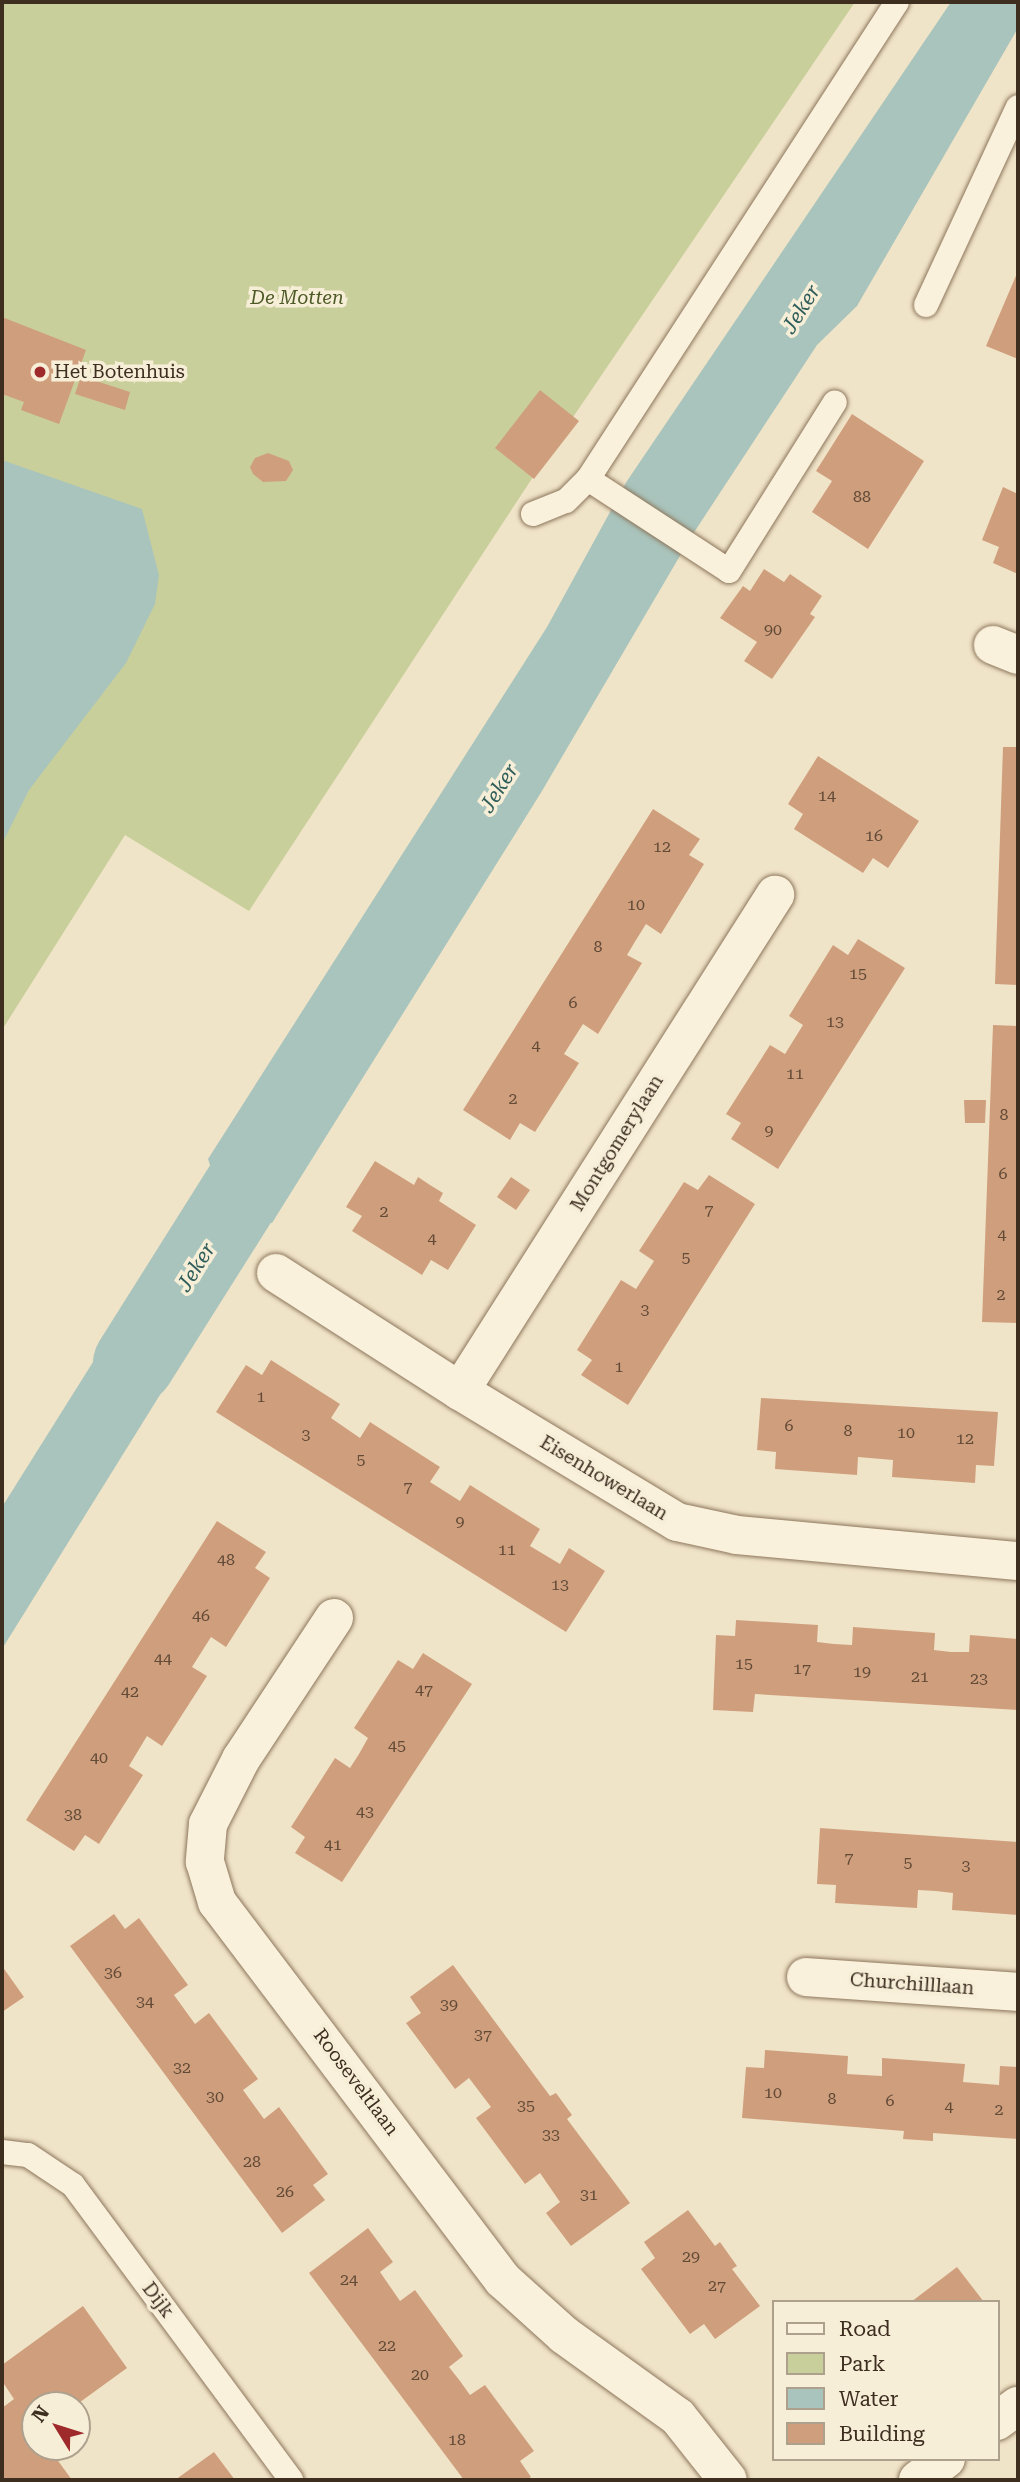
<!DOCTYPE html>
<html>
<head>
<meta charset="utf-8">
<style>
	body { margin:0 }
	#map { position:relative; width:1020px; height:2482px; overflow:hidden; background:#f0e4c8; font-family:"Roboto Serif",serif }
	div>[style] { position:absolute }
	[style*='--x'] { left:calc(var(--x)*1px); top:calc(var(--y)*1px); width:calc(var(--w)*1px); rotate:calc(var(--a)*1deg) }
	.green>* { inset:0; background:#c9cf9b }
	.water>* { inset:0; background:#a9c4bc }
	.river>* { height:82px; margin:-41px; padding:0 41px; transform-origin:41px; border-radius:41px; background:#a9c4bc }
	.building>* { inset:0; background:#cf9f7d }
	.roads { filter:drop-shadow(0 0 2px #8d765c) drop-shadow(0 0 2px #8d765c) }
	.lane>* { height:24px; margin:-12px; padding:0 12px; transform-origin:12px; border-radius:12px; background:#faf1dc }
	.street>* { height:38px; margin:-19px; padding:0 19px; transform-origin:19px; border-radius:19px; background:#faf1dc }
	.dots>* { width:19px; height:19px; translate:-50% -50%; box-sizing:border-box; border:4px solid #f7eed8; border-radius:50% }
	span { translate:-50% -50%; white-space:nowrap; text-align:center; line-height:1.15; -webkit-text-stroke:7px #f7eed8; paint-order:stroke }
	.number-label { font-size:16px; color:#624a37 }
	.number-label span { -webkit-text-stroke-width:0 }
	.park-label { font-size:19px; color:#4d5a26; font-style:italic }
	.poi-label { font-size:19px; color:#3d2e20 }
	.left { translate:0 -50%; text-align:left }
	.street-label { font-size:19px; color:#3d2e20 }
	.water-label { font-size:21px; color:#2f5d5a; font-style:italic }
	.frame { position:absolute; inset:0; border:4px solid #3d2e20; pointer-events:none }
	.legend { position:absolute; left:772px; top:2300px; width:228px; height:161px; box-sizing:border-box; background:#f7eed8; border:2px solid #ada18e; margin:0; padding:9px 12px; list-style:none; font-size:21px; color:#3d2e20 }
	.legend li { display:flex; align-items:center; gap:14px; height:35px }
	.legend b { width:35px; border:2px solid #ada18e }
	.north { position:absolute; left:21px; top:2391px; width:70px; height:70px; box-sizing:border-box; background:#f7eed8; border:2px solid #ada18e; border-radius:50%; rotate:308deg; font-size:19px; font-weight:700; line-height:28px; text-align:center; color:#3d2e20 }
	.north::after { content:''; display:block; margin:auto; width:24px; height:32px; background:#9e2a2b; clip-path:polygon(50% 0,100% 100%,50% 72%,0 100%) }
</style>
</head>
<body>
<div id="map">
	<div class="green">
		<div style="clip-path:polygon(2px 2px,855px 2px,548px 454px,249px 911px,125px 835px,2px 1030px)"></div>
	</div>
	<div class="water">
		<div style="clip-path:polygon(951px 2px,1018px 2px,1018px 28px,857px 306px,817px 345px,691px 537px,542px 791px,272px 1223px,219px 1192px,208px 1159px,547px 627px,627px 481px)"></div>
		<div style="clip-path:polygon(2px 460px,142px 509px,159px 575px,155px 604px,126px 663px,29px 790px,2px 844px)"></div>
		<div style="clip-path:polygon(162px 1252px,227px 1287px,2px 1649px,2px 1507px)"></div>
	</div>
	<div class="river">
		<div style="--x:134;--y:1363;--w:304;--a:-57.8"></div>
	</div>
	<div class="building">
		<div style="clip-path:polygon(1018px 271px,1018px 359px,986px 346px)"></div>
		<div style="clip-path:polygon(2px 317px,86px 350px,59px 424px,21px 410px,24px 402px,2px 394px)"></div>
		<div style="clip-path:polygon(81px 376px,130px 392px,125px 410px,75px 394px)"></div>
		<div style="clip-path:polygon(540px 390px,579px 421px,534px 479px,495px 448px)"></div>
		<div style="clip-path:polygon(852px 414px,924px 461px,868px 549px,812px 512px,832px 481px,816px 471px)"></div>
		<div style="clip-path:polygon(268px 453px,289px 461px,293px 470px,286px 481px,263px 482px,253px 474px,250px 467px,255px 458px)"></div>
		<div style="clip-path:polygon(1003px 487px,1018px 494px,1018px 574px,993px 563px,999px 547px,982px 540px)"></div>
		<div style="clip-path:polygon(764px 569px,784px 582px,790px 574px,822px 596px,810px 614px,815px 617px,772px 679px,744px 661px,757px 642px,720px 618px,743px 586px,750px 591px)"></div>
		<div style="clip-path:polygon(1003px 747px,1018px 747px,1018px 985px,995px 984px)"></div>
		<div style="clip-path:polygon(818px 756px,919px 821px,888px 868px,873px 858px,863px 873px,794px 829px,803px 814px,788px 804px)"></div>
		<div style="clip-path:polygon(653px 809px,700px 839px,689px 855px,704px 864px,661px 934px,646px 924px,636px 940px,627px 955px,642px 963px,598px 1034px,583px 1024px,564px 1054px,579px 1063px,535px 1132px,520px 1123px,510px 1140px,463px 1110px)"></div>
		<div style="clip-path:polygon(858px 939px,905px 968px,778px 1169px,731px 1139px,741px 1123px,726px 1114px,770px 1045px,785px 1054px,803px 1025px,789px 1016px,833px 945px,848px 955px)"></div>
		<div style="clip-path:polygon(993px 1025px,1018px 1026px,1018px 1323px,982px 1322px)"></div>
		<div style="clip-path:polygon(964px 1100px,986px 1100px,985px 1123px,965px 1123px)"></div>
		<div style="clip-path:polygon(375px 1161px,414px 1185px,418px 1177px,430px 1185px,443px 1193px,439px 1201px,476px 1225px,448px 1270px,431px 1260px,422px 1275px,352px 1231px,362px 1216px,346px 1207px)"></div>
		<div style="clip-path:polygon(709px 1175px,755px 1204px,628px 1405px,581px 1375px,592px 1360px,577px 1350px,621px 1280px,636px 1289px,654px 1261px,639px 1251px,684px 1182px,698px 1190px)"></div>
		<div style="clip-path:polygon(511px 1177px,530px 1190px,516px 1210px,497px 1197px)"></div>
		<div style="clip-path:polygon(271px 1360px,340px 1404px,331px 1418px,360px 1438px,370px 1422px,440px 1467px,430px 1482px,460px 1501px,470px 1485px,540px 1529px,530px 1546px,560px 1564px,569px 1548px,605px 1571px,566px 1632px,216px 1412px,246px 1365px,262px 1375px)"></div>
		<div style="clip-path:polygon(761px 1398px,998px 1412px,994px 1466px,976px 1465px,975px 1483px,892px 1477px,893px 1460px,858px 1457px,857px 1475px,775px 1469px,776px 1452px,757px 1450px)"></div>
		<div style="clip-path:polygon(217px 1521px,266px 1552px,255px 1568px,270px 1578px,226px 1647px,211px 1637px,192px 1667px,207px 1676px,162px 1746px,147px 1736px,129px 1766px,143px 1775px,99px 1844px,85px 1835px,74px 1851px,26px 1820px)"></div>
		<div style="clip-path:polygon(736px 1620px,818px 1625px,817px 1642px,834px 1644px,852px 1645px,853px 1627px,935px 1633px,934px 1650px,951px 1652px,969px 1652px,970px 1635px,1018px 1639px,1018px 1710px,755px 1694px,753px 1712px,713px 1710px,716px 1635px,735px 1636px)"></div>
		<div style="clip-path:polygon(423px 1653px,472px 1684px,342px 1882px,295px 1853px,305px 1837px,291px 1827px,335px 1758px,350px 1768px,359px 1754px,368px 1738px,354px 1728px,398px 1660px,413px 1669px)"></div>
		<div style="clip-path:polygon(820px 1828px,1018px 1842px,1018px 1915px,952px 1910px,953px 1893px,936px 1891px,918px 1890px,917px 1908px,835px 1903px,836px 1885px,817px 1884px)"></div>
		<div style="clip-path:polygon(114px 1914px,125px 1929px,139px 1918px,188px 1985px,174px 1995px,195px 2024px,209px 2013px,258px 2079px,243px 2090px,264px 2119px,279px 2107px,328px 2174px,313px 2185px,325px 2200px,282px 2233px,70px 1946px)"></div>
		<div style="clip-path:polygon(453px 1965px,550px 2096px,556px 2093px,572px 2115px,567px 2119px,630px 2203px,571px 2246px,546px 2213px,560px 2202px,540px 2173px,525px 2184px,476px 2118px,491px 2107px,469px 2078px,455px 2089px,406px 2023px,421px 2013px,410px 1997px)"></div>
		<div style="clip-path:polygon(2px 1966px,24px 1997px,2px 2012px)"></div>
		<div style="clip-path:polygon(765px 2050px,848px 2056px,847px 2074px,864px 2075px,882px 2076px,882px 2058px,965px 2064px,963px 2082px,999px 2085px,1000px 2066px,1018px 2067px,1018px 2139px,933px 2133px,933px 2141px,903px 2139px,904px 2131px,742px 2118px,746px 2067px,764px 2068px)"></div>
		<div style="clip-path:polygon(688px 2210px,715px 2246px,720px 2242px,737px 2266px,732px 2269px,760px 2306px,715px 2339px,704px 2324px,690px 2334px,641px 2269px,655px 2258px,644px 2242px)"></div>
		<div style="clip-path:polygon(368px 2228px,393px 2262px,380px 2272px,400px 2301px,415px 2290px,463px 2356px,449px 2367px,460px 2381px,470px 2395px,485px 2385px,534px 2451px,520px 2461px,531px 2477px,526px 2480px,464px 2480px,309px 2273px)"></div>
		<div style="clip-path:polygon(957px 2267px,984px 2302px,911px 2302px)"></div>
		<div style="clip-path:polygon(83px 2306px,127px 2368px,76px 2405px,35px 2405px,35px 2447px,48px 2447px,72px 2480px,2px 2480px,2px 2408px,14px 2399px,2px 2381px,2px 2365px)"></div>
		<div style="clip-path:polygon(214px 2452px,235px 2480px,175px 2480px)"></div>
	</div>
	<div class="roads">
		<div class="lane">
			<div style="--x:926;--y:305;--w:218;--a:-65.1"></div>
			<div style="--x:588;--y:479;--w:168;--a:33.1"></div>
			<div style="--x:729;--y:571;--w:199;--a:-57.9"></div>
			<div style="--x:533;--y:514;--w:35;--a:-22"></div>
			<div style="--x:566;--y:501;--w:31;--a:-45"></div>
			<div style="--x:588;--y:479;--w:568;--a:-57.06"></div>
			<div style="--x:2;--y:2152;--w:26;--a:7"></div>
			<div style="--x:28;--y:2155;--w:54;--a:33.7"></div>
			<div style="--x:73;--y:2185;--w:367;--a:53.5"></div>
		</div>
		<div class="street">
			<div style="--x:993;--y:645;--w:27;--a:22"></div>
			<div style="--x:276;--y:1273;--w:219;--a:32.7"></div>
			<div style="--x:460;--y:1391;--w:253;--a:31.1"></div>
			<div style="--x:677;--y:1522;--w:61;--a:12.2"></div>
			<div style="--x:737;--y:1535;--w:282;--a:5.3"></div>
			<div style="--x:460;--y:1391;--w:588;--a:-57.58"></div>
			<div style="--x:334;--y:1618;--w:169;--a:123.4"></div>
			<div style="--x:241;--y:1759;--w:73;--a:116.9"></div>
			<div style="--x:208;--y:1824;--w:38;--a:95"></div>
			<div style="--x:205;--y:1862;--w:42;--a:73.3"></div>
			<div style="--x:217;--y:1902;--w:474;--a:52.9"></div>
			<div style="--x:503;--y:2280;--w:82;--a:42"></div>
			<div style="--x:564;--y:2335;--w:140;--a:35.7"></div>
			<div style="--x:678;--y:2417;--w:80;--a:51.6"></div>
			<div style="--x:806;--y:1977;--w:213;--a:4"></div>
			<div style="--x:997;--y:2421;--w:26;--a:-36"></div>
			<div style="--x:918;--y:2480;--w:35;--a:-37"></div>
		</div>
	</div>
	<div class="dots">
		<div style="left:40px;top:372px;background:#9e2a2b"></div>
	</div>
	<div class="number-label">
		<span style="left:862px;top:497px">88</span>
		<span style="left:773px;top:630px">90</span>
		<span style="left:827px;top:796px">14</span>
		<span style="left:874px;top:836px">16</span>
		<span style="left:662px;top:847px">12</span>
		<span style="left:636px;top:905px">10</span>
		<span style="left:598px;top:947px">8</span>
		<span style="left:858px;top:974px">15</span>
		<span style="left:573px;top:1003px">6</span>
		<span style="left:835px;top:1022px">13</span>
		<span style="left:536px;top:1046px">4</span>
		<span style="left:795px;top:1074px">11</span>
		<span style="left:513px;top:1099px">2</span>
		<span style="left:1004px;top:1115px">8</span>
		<span style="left:769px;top:1131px">9</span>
		<span style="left:1003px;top:1174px">6</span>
		<span style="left:709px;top:1210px">7</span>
		<span style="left:384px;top:1212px">2</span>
		<span style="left:1002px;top:1235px">4</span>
		<span style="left:432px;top:1239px">4</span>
		<span style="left:686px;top:1258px">5</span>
		<span style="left:1001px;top:1295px">2</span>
		<span style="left:645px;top:1310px">3</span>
		<span style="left:619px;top:1367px">1</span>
		<span style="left:261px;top:1397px">1</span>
		<span style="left:789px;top:1426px">6</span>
		<span style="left:848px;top:1431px">8</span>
		<span style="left:906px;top:1433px">10</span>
		<span style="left:306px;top:1435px">3</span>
		<span style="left:965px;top:1439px">12</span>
		<span style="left:361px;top:1460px">5</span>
		<span style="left:408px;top:1487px">7</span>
		<span style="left:460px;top:1522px">9</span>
		<span style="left:507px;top:1550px">11</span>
		<span style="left:226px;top:1560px">48</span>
		<span style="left:560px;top:1585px">13</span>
		<span style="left:201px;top:1616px">46</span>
		<span style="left:163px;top:1659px">44</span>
		<span style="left:744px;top:1664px">15</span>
		<span style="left:802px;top:1669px">17</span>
		<span style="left:862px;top:1672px">19</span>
		<span style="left:920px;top:1677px">21</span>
		<span style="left:979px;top:1679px">23</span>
		<span style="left:424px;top:1690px">47</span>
		<span style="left:130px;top:1692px">42</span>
		<span style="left:397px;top:1746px">45</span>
		<span style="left:99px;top:1758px">40</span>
		<span style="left:365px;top:1812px">43</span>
		<span style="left:73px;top:1815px">38</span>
		<span style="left:333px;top:1845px">41</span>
		<span style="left:849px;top:1858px">7</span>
		<span style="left:908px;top:1863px">5</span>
		<span style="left:966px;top:1866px">3</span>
		<span style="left:113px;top:1973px">36</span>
		<span style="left:145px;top:2002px">34</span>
		<span style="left:449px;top:2005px">39</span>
		<span style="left:483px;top:2035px">37</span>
		<span style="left:182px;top:2068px">32</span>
		<span style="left:773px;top:2093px">10</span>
		<span style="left:215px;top:2097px">30</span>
		<span style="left:832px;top:2099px">8</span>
		<span style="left:890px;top:2101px">6</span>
		<span style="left:526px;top:2106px">35</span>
		<span style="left:949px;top:2107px">4</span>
		<span style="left:999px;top:2110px">2</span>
		<span style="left:551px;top:2135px">33</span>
		<span style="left:252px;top:2162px">28</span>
		<span style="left:285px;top:2192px">26</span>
		<span style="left:589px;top:2195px">31</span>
		<span style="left:691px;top:2257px">29</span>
		<span style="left:349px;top:2280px">24</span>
		<span style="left:717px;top:2286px">27</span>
		<span style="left:387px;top:2346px">22</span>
		<span style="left:420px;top:2375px">20</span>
		<span style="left:457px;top:2440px">18</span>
	</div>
	<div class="park-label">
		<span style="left:297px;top:298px">De Motten</span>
	</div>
	<div class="poi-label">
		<span class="left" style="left:54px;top:372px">Het Botenhuis</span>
	</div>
	<div class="street-label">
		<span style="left:617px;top:1143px;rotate:-58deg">Montgomerylaan</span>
		<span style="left:604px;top:1478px;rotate:31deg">Eisenhowerlaan</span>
		<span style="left:912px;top:1984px;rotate:4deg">Churchilllaan</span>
		<span style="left:356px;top:2082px;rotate:53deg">Rooseveltlaan</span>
		<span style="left:158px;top:2300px;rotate:53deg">Dijk</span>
	</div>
	<div class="water-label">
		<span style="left:801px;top:309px;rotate:-58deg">Jeker</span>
		<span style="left:499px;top:788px;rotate:-58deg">Jeker</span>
		<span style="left:196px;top:1267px;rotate:-58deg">Jeker</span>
	</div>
	<div class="frame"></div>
	<ul class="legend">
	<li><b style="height:9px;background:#faf1dc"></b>Road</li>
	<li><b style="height:19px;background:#c9cf9b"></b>Park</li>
	<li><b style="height:19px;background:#a9c4bc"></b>Water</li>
	<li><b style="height:19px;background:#cf9f7d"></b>Building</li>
	</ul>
	<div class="north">N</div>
</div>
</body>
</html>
